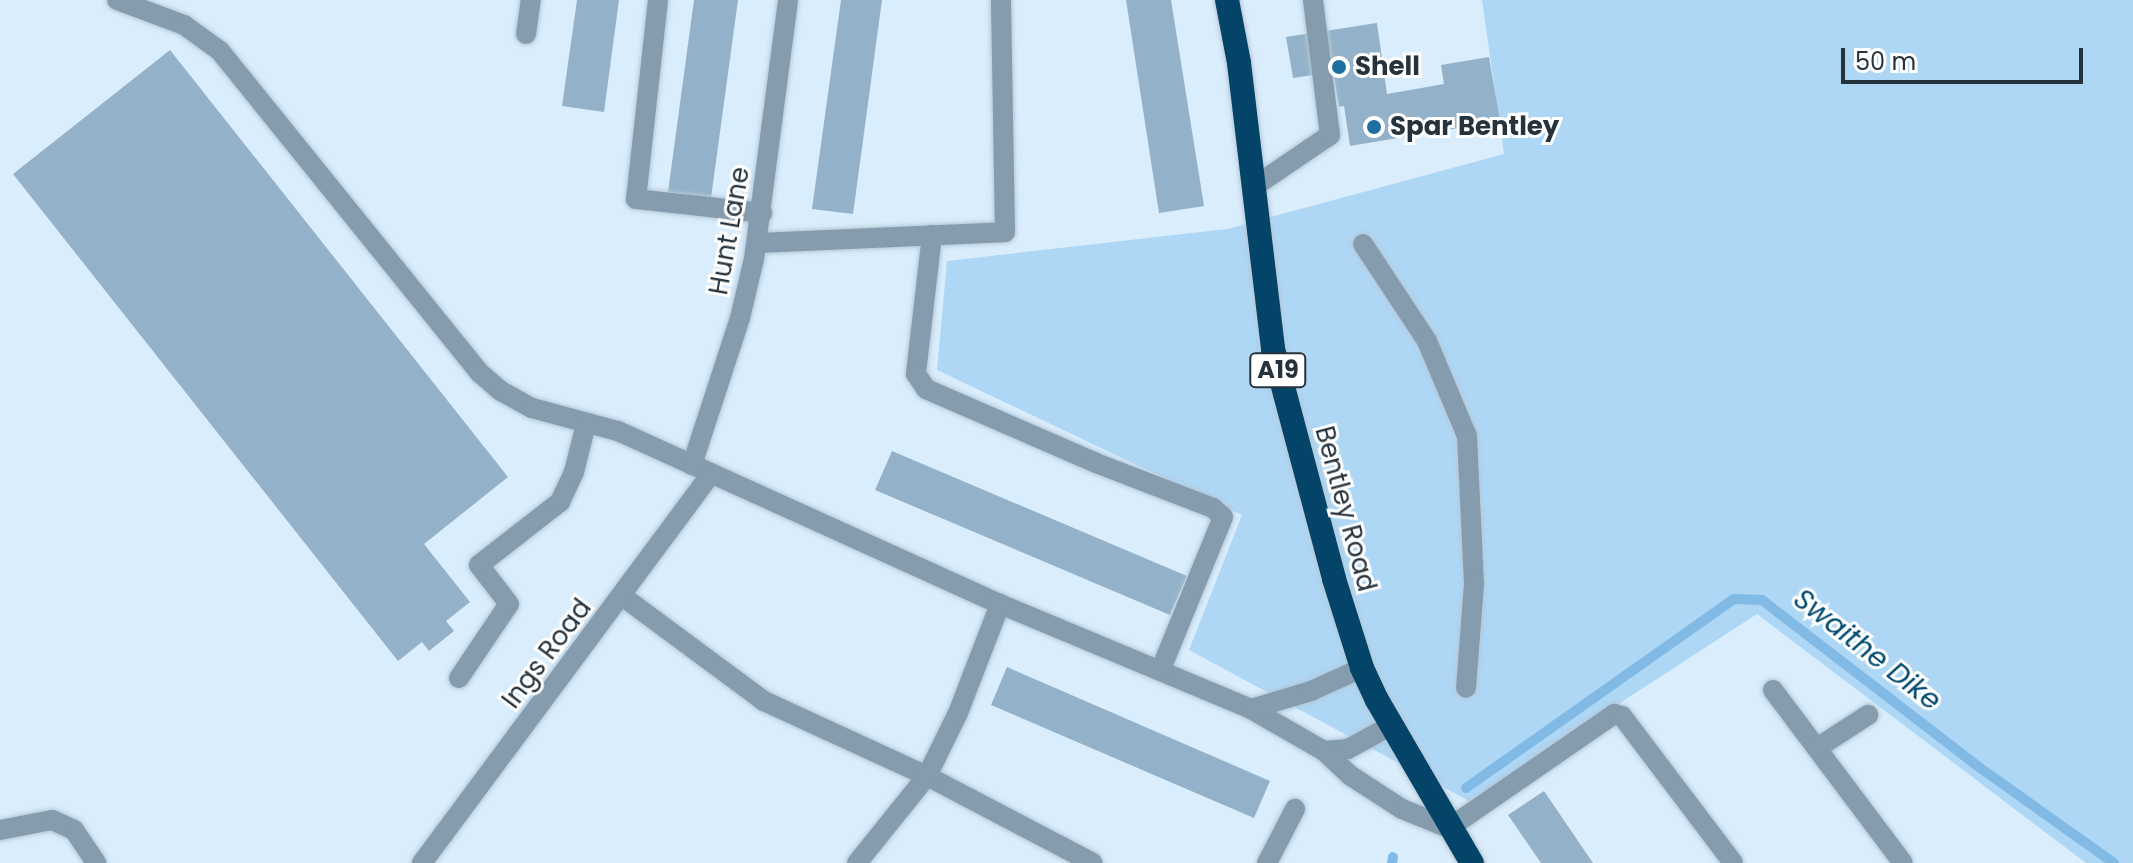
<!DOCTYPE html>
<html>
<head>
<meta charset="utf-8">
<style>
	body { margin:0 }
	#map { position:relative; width:2133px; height:863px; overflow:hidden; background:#daedfc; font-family:Poppins,sans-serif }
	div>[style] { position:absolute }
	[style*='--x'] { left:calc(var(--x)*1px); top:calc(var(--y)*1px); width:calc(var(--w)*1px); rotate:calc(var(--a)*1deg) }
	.green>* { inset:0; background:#aed7f6 }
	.stream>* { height:10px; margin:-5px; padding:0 5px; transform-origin:5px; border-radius:5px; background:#81bae4 }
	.building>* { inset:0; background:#93b2c9 }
	.roads { filter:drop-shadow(0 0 2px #b6c8d6) drop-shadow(0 0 2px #b6c8d6) }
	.minor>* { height:20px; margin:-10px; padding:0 10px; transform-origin:10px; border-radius:10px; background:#859cae }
	.highway>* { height:24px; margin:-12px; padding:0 12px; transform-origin:12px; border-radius:12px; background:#034468 }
	.dots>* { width:22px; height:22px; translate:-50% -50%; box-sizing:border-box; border:4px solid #fff; border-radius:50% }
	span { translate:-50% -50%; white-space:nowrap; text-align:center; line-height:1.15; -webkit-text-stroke:6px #fff; paint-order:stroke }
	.shield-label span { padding:2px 6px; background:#fff; border:2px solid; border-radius:6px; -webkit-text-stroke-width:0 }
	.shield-label { font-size:24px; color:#26333c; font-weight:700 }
	.poi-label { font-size:26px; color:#26333c; font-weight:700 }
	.left { translate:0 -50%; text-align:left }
	.street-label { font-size:26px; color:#26333c }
	.water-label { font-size:28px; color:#004a70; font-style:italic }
	.scale { position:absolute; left:1841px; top:48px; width:242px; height:36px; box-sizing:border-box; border:4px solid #26333c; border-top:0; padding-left:10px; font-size:24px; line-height:28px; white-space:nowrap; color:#26333c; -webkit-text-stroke:6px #fff; paint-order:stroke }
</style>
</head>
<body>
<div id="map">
	<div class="green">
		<div style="clip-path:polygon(1482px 0,2133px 0,2133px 863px,2086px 863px,1757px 614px,1469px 801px,1189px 650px,1242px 515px,937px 370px,947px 261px,1227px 229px,1504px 154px)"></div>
	</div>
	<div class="stream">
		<div style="--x:1466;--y:788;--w:328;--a:-35.2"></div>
		<div style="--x:1734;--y:599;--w:28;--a:2"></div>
		<div style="--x:1762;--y:600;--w:270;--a:37.6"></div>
		<div style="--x:1976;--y:765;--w:169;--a:35.4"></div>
		<div style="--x:1392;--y:863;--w:6;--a:-81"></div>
	</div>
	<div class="building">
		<div style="clip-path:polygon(577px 0,619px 0,604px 112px,562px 106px)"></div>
		<div style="clip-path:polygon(694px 0,738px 0,711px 198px,668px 192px)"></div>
		<div style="clip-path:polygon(841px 0,882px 0,853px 214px,812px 209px)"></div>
		<div style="clip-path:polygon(1126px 0,1171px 0,1204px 206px,1159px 213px)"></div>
		<div style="clip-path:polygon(1377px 23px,1387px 94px,1444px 84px,1441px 65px,1489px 57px,1500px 121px,1350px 146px,1344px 106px,1339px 107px,1333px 72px,1293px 78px,1286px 37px)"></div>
		<div style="clip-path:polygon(170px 50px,508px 477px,424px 544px,470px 602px,446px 621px,454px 631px,429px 651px,422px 642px,398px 661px,13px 174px)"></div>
		<div style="clip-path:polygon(892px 451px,1187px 576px,1170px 615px,875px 490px)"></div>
		<div style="clip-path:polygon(1007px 667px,1270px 781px,1254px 818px,991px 705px)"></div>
		<div style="clip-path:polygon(1544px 791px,1593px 863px,1541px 863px,1508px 815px)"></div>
	</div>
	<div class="roads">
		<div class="minor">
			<div style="--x:117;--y:0;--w:72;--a:20.5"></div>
			<div style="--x:184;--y:25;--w:44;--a:35.8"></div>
			<div style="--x:220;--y:51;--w:414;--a:51.1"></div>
			<div style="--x:480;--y:373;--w:28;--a:41"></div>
			<div style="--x:501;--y:391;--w:35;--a:29"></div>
			<div style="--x:532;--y:408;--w:89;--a:15"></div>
			<div style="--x:618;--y:431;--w:419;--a:24.4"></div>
			<div style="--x:1000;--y:604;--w:272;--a:22.7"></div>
			<div style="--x:1251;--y:709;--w:84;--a:29.9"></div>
			<div style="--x:1324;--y:751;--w:24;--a:-5"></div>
			<div style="--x:1348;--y:749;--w:48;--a:-28.7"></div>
			<div style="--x:658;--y:0;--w:200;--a:96.3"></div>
			<div style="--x:636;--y:199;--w:127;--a:6.3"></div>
			<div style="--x:526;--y:34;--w:34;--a:-82"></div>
			<div style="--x:1252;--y:188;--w:94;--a:-34.2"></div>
			<div style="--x:1330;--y:135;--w:136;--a:-97.2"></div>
			<div style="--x:932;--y:235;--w:140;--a:96.6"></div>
			<div style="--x:916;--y:374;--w:18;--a:56"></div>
			<div style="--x:926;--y:389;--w:185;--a:23.5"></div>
			<div style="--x:1096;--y:463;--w:125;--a:21"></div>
			<div style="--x:1213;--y:508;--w:13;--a:42"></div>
			<div style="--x:1223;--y:517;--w:166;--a:112.2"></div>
			<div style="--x:757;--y:243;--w:248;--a:-2.5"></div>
			<div style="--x:1005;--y:232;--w:232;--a:-91"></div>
			<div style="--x:1363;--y:244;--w:116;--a:56.6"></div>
			<div style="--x:1427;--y:341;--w:103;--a:67.2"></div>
			<div style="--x:1467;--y:436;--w:148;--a:87.3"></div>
			<div style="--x:1474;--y:584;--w:104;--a:94.4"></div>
			<div style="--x:692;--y:465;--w:155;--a:-71.9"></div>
			<div style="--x:740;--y:318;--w:61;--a:-76.7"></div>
			<div style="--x:754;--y:259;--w:261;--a:-82.5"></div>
			<div style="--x:622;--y:596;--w:177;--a:36.5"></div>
			<div style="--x:764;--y:701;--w:179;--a:24.7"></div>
			<div style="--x:927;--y:776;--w:187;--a:27.7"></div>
			<div style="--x:459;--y:678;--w:89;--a:-56"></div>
			<div style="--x:509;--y:604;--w:49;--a:-127.6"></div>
			<div style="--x:479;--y:565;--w:103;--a:-37.9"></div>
			<div style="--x:560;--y:502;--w:33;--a:-65"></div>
			<div style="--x:574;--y:472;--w:49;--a:-76"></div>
			<div style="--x:1773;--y:690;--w:216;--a:53.1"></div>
			<div style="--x:1251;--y:709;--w:63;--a:-16.7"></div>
			<div style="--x:1311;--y:691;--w:56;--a:-24.3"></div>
			<div style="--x:1817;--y:748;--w:61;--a:-32.9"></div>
			<div style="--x:1324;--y:751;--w:37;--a:43"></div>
			<div style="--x:1351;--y:776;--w:61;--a:32.9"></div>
			<div style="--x:1402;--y:809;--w:51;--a:22"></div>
			<div style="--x:1449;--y:828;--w:201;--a:-34.6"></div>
			<div style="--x:1614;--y:714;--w:8;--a:14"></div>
			<div style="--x:1622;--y:716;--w:184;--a:52.9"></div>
			<div style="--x:0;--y:830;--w:53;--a:-10.9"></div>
			<div style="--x:52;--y:820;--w:24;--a:24"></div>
			<div style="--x:74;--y:830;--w:40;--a:56"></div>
			<div style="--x:422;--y:863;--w:485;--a:-53.4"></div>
			<div style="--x:857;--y:863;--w:112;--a:-51.2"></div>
			<div style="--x:927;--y:776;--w:70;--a:-63.8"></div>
			<div style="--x:958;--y:713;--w:117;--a:-68.9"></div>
			<div style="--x:1267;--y:863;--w:61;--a:-62.6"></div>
		</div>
		<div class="highway">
			<div style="--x:1227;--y:0;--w:64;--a:79.2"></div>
			<div style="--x:1239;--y:63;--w:288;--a:83.2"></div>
			<div style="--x:1273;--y:349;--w:238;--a:75.1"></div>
			<div style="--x:1334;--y:579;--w:93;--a:72.5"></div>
			<div style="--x:1362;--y:668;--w:35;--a:65"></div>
			<div style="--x:1377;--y:700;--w:189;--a:59.8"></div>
		</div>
	</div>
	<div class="dots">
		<div style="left:1339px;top:67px;background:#1d6fa0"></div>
		<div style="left:1374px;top:127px;background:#1d6fa0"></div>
	</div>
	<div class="shield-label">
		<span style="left:1278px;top:370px">A19</span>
	</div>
	<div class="poi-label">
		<span class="left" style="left:1355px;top:67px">Shell</span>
		<span class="left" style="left:1390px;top:127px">Spar Bentley</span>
	</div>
	<div class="street-label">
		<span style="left:730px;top:231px;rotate:-80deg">Hunt Lane</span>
		<span style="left:1345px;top:509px;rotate:75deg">Bentley Road</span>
		<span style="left:547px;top:654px;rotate:-53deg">Ings Road</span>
	</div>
	<div class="water-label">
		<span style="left:1867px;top:650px;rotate:38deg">Swaithe Dike</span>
	</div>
	<div class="scale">50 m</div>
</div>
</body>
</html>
